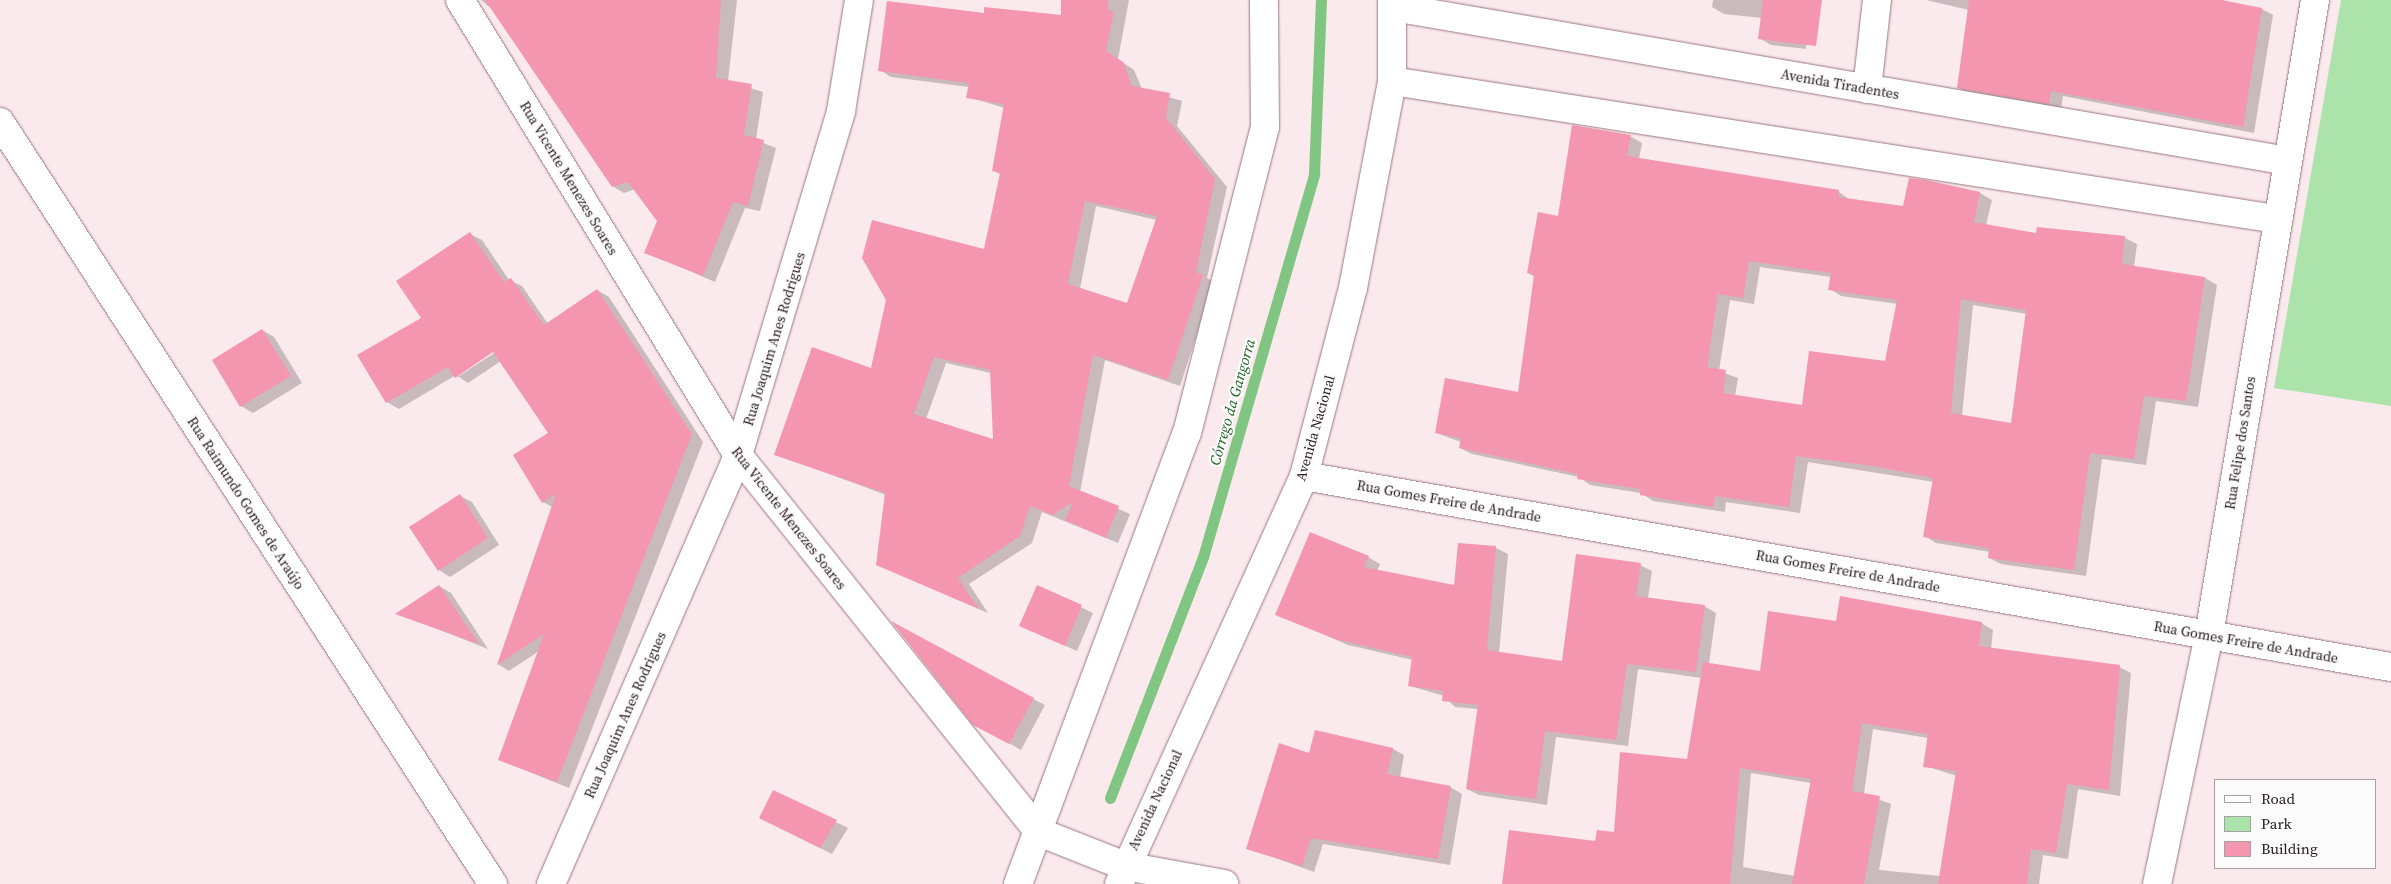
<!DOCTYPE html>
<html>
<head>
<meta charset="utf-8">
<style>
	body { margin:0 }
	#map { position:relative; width:2391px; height:884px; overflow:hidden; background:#fae9ed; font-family:"Source Serif 4",serif }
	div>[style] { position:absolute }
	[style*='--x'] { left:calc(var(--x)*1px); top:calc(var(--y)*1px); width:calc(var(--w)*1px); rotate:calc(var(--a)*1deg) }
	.green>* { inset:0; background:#ace3ab }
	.shadow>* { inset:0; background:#0003 }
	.stream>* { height:11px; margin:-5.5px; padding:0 5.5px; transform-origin:5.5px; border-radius:5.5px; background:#81c582 }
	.building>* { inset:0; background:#f496b0 }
	.roads { filter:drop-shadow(0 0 1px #9b7780) drop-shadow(0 0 1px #9b7780) }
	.street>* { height:28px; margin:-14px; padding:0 14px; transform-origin:14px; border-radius:14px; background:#fff }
	.secondary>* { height:28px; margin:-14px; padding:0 14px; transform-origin:14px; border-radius:14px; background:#fff }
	span { translate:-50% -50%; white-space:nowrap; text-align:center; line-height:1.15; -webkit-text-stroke:4.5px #fbfbfb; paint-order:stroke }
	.street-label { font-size:14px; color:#25171b }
	.water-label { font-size:15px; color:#216526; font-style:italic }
	.legend { position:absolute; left:2214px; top:779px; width:162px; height:90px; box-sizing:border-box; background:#fbfbfb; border:1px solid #a5a0a1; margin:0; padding:6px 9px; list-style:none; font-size:15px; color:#25171b }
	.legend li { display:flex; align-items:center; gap:10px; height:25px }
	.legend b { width:25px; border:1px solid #a5a0a1 }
</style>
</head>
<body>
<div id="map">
	<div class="green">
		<div style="clip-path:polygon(2341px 0,2391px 0,2391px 406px,2274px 388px)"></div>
	</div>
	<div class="shadow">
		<div style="clip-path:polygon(481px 0,737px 0,728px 81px,763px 92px,756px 140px,776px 148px,760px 211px,745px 208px,715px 282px,646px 252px,658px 221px,635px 189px,624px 193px,612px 186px,494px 11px)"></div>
		<div style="clip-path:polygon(evenodd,1062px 0,1129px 0,1118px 59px,1134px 70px,1142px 89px,1182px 101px,1177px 126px,1227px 187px,1207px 278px,1214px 282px,1180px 386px,1105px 360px,1080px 492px,1130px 514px,1118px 543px,1042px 512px,1032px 543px,969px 584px,988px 613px,877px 565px,886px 495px,776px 454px,872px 369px,985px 251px,1001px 175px,993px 170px,1005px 108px,968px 97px,969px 87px,891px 77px,880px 70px,985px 14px,1062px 16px,1062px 0,1096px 206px,1157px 220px,1128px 305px,1080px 289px,1096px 206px,1062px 0,946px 363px,991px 373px,994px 441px,926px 419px,946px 363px)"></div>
		<div style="clip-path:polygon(1713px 0,1811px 0,1806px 49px,1771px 45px,1759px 38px,1762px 18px,1724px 14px,1712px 7px)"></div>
		<div style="clip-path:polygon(1926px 0,2221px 0,2262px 9px,2273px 15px,2254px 133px,2063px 96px,2061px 110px,1970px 94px,1958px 88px,1969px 10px)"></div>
		<div style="clip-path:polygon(evenodd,1630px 136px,1642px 143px,1639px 159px,1838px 191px,1850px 200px,1904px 208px,1910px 179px,1980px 193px,1992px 200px,1986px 225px,2037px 234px,2038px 228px,2125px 238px,2137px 244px,2134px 267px,2205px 278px,2217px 285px,2198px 407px,2156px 401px,2146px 465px,2102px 459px,2086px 576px,2001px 564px,1989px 558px,1990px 552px,1936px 543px,1925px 536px,1934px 482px,1808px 462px,1800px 513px,1726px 502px,1725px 512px,1653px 501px,1641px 493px,1590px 485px,1579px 477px,1472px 454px,1460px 448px,1461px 442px,1436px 433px,1519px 393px,1535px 277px,1528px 273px,1559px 217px,1630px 136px,1760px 267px,1831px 277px,1830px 289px,1841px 296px,1898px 304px,1886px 362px,1803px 406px,1735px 396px,1738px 378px,1719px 371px,1730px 300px,1754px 304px,1760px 267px,1630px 136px,1973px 305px,2027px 314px,2012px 424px,1962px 416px,1973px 305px)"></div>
		<div style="clip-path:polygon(evenodd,470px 234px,482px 240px,509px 280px,522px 286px,548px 324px,597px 290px,609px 297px,703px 442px,569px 788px,499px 760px,539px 651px,509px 671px,498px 664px,552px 507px,543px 502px,550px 433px,501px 361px,468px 383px,456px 375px,399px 409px,387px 402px,359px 356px,422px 318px,470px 234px,498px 348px,499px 350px,459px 376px,459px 373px,498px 348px)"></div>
		<div style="clip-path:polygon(262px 330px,274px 337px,302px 383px,253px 413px,241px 406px)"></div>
		<div style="clip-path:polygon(460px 496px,472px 502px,499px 545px,450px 577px,439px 570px)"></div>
		<div style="clip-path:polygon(evenodd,1459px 544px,1496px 548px,1508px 554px,1499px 653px,1563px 662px,1640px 565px,1652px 571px,1648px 598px,1704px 606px,1716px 613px,1709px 664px,1761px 673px,1837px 622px,1841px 597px,1981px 623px,1993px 630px,1991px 649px,2119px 667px,2131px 673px,2120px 796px,2078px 789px,2068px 859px,2043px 855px,2039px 884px,1504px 884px,1615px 833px,1688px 760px,1702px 678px,1638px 669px,1628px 746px,1556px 737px,1547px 805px,1479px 795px,1467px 789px,1478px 709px,1455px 707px,1444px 696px,1410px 686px,1413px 660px,1348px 645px,1277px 614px,1368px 557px,1380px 564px,1377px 571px,1455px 586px,1459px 544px,1873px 729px,1928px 738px,1925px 766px,1957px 776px,1940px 876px,1879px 870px,1891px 804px,1864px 794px,1873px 729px,1459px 544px,1751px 773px,1811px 783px,1795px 876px,1743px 867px,1751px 773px)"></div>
		<div style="clip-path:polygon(439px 586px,451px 593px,488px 649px,397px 613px)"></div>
		<div style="clip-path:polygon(1038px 587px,1093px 613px,1077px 651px,1021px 626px)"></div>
		<div style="clip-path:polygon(1033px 699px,1045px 705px,1021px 750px,987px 731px)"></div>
		<div style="clip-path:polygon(1393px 749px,1404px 755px,1400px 778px,1450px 787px,1462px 794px,1450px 865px,1323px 844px,1314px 872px,1248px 848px,1310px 754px)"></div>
		<div style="clip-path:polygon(774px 791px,848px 828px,832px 854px,772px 824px)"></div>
	</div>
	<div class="stream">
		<div style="--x:1110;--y:798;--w:258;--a:-68.9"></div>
		<div style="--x:1203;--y:557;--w:399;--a:-73.8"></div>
		<div style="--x:1314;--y:174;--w:174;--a:-87.7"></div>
	</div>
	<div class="building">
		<div style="clip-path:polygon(485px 0,721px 0,716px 78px,752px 84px,744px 135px,764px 140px,748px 206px,733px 202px,703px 276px,644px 253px,657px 221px,628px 182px,612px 187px)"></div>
		<div style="clip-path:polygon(evenodd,1061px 0,1108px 0,1108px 10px,1114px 11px,1106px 51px,1123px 62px,1132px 86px,1170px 93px,1166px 118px,1215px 179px,1196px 272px,1203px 275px,1168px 380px,1093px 355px,1069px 486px,1119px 506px,1106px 538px,1065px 520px,1073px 502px,1052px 515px,1030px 506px,1020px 536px,958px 578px,979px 609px,876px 565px,885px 493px,774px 455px,812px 347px,871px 368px,886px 300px,862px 258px,872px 220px,984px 249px,1000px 173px,992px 171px,1004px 104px,966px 98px,969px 83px,878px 71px,887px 1px,984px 13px,984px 7px,1061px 15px,1061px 0,1085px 201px,1157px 216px,1127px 303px,1068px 284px,1085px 201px,1061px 0,934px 357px,990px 370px,993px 439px,914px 414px,934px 357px)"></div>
		<div style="clip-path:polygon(1763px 0,1822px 0,1816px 46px,1758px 39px)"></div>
		<div style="clip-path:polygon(1969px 0,2221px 0,2262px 8px,2243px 127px,2051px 91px,2049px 104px,1957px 88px)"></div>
		<div style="clip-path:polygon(evenodd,1572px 125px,1631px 135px,1627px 156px,1839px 190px,1838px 197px,1903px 206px,1909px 178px,1926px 180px,1980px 192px,1974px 222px,2036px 233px,2037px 227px,2125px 236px,2122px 264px,2205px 277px,2186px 401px,2144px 396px,2134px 459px,2090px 453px,2074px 570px,1988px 558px,1989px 548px,1923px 537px,1933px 478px,1873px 466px,1796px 456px,1789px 507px,1715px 496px,1713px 507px,1640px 495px,1640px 489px,1577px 479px,1578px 474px,1459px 448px,1461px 438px,1435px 433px,1445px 378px,1518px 392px,1534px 275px,1527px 273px,1538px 212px,1558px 216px,1572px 125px,1749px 261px,1831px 273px,1828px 290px,1897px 300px,1885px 361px,1809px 351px,1802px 405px,1723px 393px,1726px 370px,1707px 367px,1718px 294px,1743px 298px,1749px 261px,1572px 125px,1961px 299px,2026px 310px,2011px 423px,1951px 413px,1961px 299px)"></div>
		<div style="clip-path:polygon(470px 232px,504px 282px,511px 278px,544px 325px,597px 289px,692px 434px,557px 782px,498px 760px,544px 634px,497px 665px,556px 494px,542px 503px,513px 455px,548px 433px,493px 352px,455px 378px,448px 367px,386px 403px,357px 355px,421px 318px,396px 281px)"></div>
		<div style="clip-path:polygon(262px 329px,291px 376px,240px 407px,212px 360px)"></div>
		<div style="clip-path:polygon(460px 494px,488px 538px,438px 571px,409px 527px)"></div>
		<div style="clip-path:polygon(1310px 532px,1369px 556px,1364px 567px,1454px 585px,1458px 543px,1496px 546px,1487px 650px,1562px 661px,1576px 554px,1641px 563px,1636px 596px,1705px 605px,1696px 672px,1627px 664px,1616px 740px,1545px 731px,1536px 799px,1466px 789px,1478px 705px,1442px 701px,1443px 691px,1408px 686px,1412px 657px,1335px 639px,1275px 615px)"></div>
		<div style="clip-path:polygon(439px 585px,479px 644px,395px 614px)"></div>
		<div style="clip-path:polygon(1037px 585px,1082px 605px,1065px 646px,1019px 626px)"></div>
		<div style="clip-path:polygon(1840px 596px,1982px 622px,1979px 646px,2120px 665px,2109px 790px,2067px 784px,2056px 853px,2031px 849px,2027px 884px,1938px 884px,1956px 771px,1923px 767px,1928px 734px,1862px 723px,1852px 791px,1880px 796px,1864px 884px,1792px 884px,1811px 779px,1740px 768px,1730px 884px,1502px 884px,1509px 830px,1595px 841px,1597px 830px,1614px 832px,1620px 752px,1687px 759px,1703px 662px,1760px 671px,1768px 611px,1836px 621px)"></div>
		<div style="clip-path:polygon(891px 621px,1034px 698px,1009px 744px,973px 725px)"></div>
		<div style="clip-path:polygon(1315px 730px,1393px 748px,1387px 774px,1451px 786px,1438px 859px,1311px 838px,1302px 866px,1246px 849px,1279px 743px,1309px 753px)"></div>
		<div style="clip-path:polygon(773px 790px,837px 820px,820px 848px,759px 818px)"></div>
	</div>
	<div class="roads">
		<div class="street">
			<div style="--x:460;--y:0;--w:533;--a:58.58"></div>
			<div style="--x:738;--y:455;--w:482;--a:51.4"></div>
			<div style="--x:1039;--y:832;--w:92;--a:21.6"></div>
			<div style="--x:1125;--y:866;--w:101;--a:10.3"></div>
			<div style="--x:1393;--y:7;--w:908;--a:9.76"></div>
			<div style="--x:1392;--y:81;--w:895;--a:8.87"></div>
			<div style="--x:1867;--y:89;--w:90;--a:-83.6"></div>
			<div style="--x:0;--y:122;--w:908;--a:57.1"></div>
			<div style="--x:1304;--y:476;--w:1104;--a:9.97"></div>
			<div style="--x:551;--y:884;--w:468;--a:-66.4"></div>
			<div style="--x:738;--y:455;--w:359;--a:-73.3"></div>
			<div style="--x:841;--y:111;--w:112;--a:-80.8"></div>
			<div style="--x:2157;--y:884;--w:254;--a:-78.2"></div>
			<div style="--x:2209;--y:635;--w:644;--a:-80.52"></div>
		</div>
		<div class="secondary">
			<div style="--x:1018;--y:884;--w:482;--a:-69.5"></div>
			<div style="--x:1187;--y:433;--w:316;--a:-75.7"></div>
			<div style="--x:1265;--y:127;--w:127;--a:-90.5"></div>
			<div style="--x:1119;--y:884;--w:448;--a:-65.6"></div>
			<div style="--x:1304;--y:476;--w:194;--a:-75.4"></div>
			<div style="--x:1353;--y:288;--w:211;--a:-79.3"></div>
			<div style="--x:1392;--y:81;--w:81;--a:-90"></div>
		</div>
	</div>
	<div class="street-label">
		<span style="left:1840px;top:84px;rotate:10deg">Avenida Tiradentes</span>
		<span style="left:569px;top:178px;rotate:59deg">Rua Vicente Menezes Soares</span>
		<span style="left:774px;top:339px;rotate:-73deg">Rua Joaquim Anes Rodrigues</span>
		<span style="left:1315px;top:428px;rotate:-74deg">Avenida Nacional</span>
		<span style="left:2240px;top:443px;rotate:-81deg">Rua Felipe dos Santos</span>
		<span style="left:1449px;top:501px;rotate:10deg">Rua Gomes Freire de Andrade</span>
		<span style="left:246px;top:503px;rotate:57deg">Rua Raimundo Gomes de Araújo</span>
		<span style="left:789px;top:518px;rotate:52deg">Rua Vicente Menezes Soares</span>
		<span style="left:1848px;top:571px;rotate:10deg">Rua Gomes Freire de Andrade</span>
		<span style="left:2246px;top:642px;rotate:10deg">Rua Gomes Freire de Andrade</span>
		<span style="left:625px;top:715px;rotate:-66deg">Rua Joaquim Anes Rodrigues</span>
		<span style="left:1155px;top:800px;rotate:-65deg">Avenida Nacional</span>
	</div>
	<div class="water-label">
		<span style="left:1232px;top:402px;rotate:-74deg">Córrego da Gangorra</span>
	</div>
	<ul class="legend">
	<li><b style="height:6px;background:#fff"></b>Road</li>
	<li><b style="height:14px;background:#ace3ab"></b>Park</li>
	<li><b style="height:14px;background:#f496b0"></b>Building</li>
	</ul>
</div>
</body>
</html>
